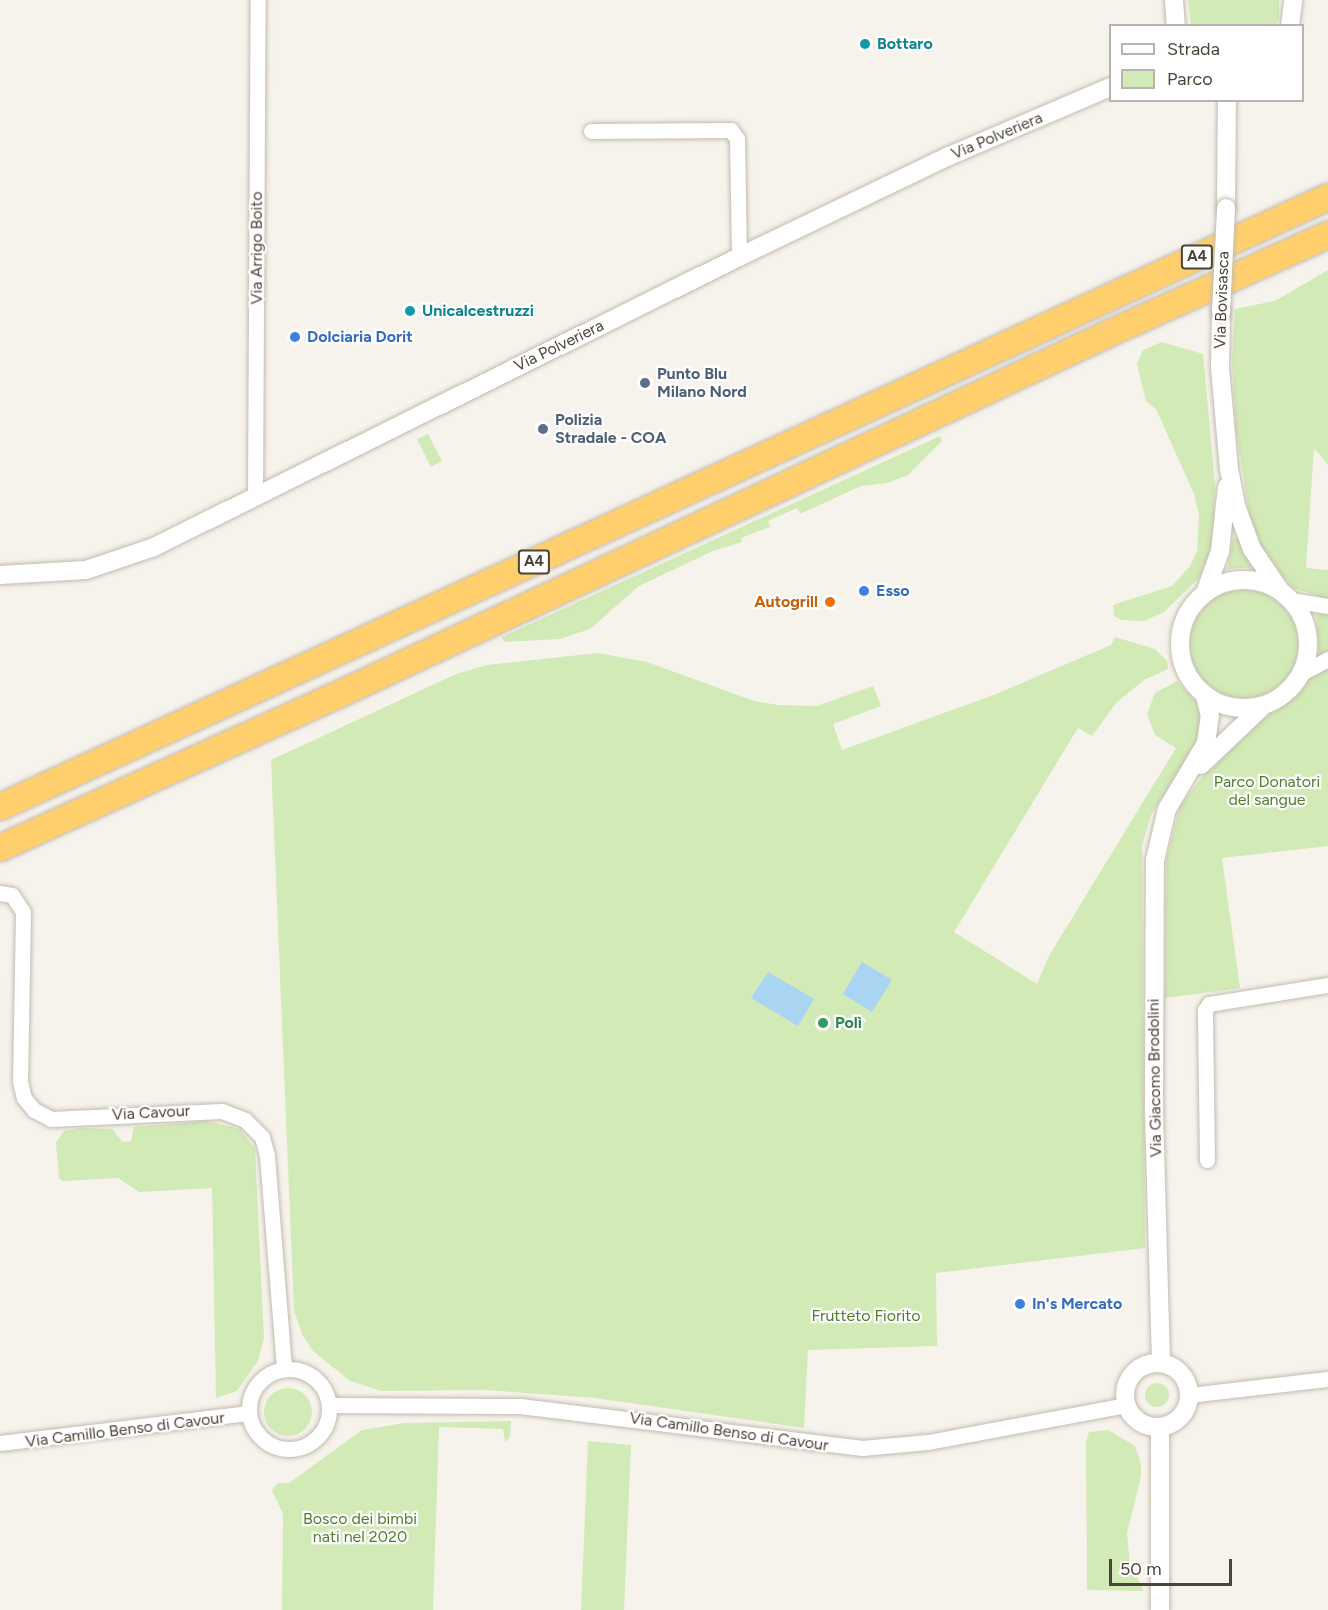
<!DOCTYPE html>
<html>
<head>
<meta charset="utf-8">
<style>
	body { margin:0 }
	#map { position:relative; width:1328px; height:1610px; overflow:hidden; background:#f6f3ec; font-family:Figtree,sans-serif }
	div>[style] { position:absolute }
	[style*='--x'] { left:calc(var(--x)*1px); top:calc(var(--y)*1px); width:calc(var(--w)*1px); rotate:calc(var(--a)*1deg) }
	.green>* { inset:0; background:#d2eab5 }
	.round { border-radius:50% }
	.water>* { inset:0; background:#a9d4f2 }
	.roads { filter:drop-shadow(0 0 2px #c2bbae) drop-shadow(0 0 2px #c2bbae) }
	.minor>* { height:15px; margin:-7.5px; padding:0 7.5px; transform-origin:7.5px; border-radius:7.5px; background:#fff }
	.minor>.ring { margin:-7.5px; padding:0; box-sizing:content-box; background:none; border:15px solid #fff; border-radius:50% }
	.tertiary>* { height:18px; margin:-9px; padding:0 9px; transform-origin:9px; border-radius:9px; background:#fff }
	.tertiary>.ring { margin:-9px; padding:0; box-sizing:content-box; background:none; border:18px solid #fff; border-radius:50% }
	.motorway>* { height:26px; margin:-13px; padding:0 13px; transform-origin:13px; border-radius:13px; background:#ffcf6e }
	.bridges { filter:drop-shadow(0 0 2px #c2bbae) drop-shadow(0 0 2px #c2bbae) }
	.tertiary-bridge>* { height:18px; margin:-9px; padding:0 9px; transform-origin:9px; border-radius:9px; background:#fff }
	.dots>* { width:16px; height:16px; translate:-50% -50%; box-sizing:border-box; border:3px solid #fff; border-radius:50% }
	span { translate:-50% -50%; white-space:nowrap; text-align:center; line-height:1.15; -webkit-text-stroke:4.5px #fff; paint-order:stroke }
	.shield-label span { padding:2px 4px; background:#fff; border:2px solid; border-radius:4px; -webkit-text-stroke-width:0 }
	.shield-label { font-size:15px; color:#4b4439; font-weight:700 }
	.culture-label { font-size:16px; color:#0d838f; font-weight:700 }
	.left { translate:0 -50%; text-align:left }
	.street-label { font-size:16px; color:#4b4439 }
	.shop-label { font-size:16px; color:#366cbe; font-weight:700 }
	.service-label { font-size:16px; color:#4e5e75; font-weight:700 }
	.food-label { font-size:16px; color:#c56008; font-weight:700 }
	.right { translate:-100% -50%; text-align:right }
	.park-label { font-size:16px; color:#4a7f2a }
	.leisure-label { font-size:16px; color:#27864d; font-weight:700 }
	.legend { position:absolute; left:1109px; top:24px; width:195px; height:78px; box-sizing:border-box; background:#fff; border:2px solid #b7b4b0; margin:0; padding:8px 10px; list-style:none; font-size:18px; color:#4b4439 }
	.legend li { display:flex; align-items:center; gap:12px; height:30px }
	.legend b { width:30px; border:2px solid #b7b4b0 }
	.scale { position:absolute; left:1109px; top:1559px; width:123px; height:27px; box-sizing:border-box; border:3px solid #4b4439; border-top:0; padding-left:8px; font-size:18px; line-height:21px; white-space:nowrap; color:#4b4439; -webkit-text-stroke:4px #fff; paint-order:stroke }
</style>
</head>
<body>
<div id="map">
	<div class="green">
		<div style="clip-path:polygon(1188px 0,1279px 0,1279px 17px,1276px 25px,1191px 25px)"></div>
		<div style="clip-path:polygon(1328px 270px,1328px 465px,1314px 448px,1306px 568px,1328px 570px,1328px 599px,1293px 588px,1263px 555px,1252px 531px,1236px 430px,1232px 361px,1235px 309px,1275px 301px)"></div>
		<div style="clip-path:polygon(1162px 342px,1203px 354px,1215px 484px,1213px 548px,1199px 578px,1164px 612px,1144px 621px,1121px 620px,1114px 616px,1113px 605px,1172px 586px,1190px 566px,1197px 551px,1199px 516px,1194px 494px,1156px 409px,1146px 401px,1137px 364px,1143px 350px)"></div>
		<div style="clip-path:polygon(428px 434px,442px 461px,431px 467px,417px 439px)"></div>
		<div style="clip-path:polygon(940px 436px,942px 441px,908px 475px,888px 483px,861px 486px,800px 514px,797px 508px,768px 521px,770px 527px,741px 538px,742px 542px,713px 551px,639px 586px,590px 629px,560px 639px,504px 642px,502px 637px)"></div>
		<div style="clip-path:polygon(1243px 538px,1257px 567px,1227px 569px,1233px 539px)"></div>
		<div class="round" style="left:1190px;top:590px;width:108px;height:108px"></div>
		<div style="clip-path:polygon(1316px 614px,1328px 615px,1328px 652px,1319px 656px)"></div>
		<div style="clip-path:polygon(1115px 637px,1155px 649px,1167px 661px,1168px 669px,1144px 680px,1116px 703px,1092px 736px,1078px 728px,954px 932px,1037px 984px,1049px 956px,1176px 748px,1155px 735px,1147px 714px,1155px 693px,1177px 681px,1202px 708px,1204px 731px,1151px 815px,1142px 846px,1145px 1248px,936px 1273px,937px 1346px,808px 1350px,804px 1428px,595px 1398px,484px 1390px,381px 1391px,350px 1381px,313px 1351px,303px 1336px,294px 1311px,271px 760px,456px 674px,487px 665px,598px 653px,647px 662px,754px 701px,778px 705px,817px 706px,873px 686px,881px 706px,833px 724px,842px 750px,996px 694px,1111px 645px)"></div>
		<div style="clip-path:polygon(1328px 666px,1328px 846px,1222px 858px,1240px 988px,1165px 998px,1166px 861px,1180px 806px,1225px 746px,1255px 719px,1297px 695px,1310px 677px)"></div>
		<div style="clip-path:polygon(207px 1121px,240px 1129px,255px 1149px,264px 1338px,258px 1361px,237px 1391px,216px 1398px,212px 1188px,139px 1192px,118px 1178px,63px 1181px,59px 1178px,56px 1142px,64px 1131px,79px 1128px,113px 1129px,122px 1142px,131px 1141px,134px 1127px)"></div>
		<div class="round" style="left:1145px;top:1383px;width:24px;height:24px"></div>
		<div class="round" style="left:264px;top:1388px;width:48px;height:48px"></div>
		<div style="clip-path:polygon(511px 1421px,510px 1437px,505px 1442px,503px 1429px,439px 1427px,433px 1610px,282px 1610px,283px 1514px,272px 1490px,278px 1483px,289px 1483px,362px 1430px,404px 1423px)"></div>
		<div style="clip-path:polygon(1108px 1430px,1135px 1446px,1141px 1464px,1141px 1476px,1127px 1533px,1130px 1564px,1144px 1591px,1087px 1590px,1086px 1441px,1089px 1432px)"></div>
		<div style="clip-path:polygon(588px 1441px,631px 1445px,624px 1610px,581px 1610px)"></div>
	</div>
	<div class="water">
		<div style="clip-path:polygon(862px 962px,892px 980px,872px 1012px,843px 994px)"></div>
		<div style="clip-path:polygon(768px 972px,814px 999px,798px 1026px,751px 998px)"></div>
	</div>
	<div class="roads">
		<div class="minor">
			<div style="--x:591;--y:131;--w:140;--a:-0.4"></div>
			<div style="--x:731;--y:130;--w:11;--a:56"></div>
			<div style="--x:737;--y:139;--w:118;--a:89"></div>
			<div style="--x:255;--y:497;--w:497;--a:-89.7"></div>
			<div style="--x:1290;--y:600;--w:38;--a:9"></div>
			<div style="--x:1300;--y:674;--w:32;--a:-28"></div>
			<div style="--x:0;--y:893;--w:12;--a:9"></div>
			<div style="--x:12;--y:895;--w:20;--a:57"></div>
			<div style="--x:23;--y:912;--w:169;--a:91"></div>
			<div style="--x:20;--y:1081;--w:17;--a:77"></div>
			<div style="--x:24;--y:1098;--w:16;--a:50"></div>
			<div style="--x:34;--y:1110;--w:19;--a:28"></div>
			<div style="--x:51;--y:1119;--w:171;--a:-2.7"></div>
			<div style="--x:222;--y:1111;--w:25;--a:21"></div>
			<div style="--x:245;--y:1120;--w:24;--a:45"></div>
			<div style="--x:262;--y:1137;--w:20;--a:75"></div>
			<div style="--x:267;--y:1156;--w:214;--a:85.4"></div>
			<div style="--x:1207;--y:1160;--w:150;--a:-90.8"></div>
			<div style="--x:1205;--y:1010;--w:7;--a:-56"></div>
			<div style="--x:1209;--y:1004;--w:121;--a:-9.1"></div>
			<div class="ring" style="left:249px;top:1369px;width:65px;height:65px"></div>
			<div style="--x:1189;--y:1395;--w:140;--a:-6.6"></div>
			<div style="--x:329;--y:1405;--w:191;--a:0.3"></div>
			<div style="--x:520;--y:1406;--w:345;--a:7"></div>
			<div style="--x:862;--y:1448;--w:66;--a:-5.2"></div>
			<div style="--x:928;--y:1442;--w:201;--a:-10.6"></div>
			<div style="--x:0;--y:1443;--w:251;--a:-6.9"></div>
		</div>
		<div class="tertiary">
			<div style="--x:1174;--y:0;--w:26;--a:86"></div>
			<div style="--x:1290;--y:26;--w:26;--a:-83"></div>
			<div style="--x:1226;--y:208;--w:108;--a:-89.5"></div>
			<div style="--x:1221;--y:312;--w:56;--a:91"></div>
			<div style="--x:1220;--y:368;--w:101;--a:84.9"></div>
			<div style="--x:1229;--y:469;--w:38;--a:79"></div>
			<div style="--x:1236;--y:506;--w:46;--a:69.6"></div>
			<div style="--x:1252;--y:549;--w:48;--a:56"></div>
			<div style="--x:0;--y:575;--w:86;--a:-3.3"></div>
			<div style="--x:86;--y:570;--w:72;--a:-18.7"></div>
			<div style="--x:154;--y:547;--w:653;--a:-26.37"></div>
			<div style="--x:739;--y:257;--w:231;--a:-25.7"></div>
			<div style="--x:947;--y:157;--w:177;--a:-23.2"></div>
			<div class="ring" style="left:1180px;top:580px;width:110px;height:110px"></div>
			<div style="--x:1205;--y:593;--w:45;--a:-70.3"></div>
			<div style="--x:1220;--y:551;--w:64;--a:-83.8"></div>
			<div style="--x:1201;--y:765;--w:86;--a:-43.6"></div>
			<div class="ring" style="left:1125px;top:1363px;width:46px;height:46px"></div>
			<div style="--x:1161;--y:1363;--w:257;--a:-91.6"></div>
			<div style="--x:1154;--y:1106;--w:246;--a:-89.8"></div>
			<div style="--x:1155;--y:860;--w:52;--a:-76.8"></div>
			<div style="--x:1167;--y:809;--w:77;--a:-59.4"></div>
			<div style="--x:1206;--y:743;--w:27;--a:-82"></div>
			<div style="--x:1210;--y:716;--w:21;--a:-104"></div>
			<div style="--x:1160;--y:1610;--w:183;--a:-90"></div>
		</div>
		<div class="motorway">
			<div style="--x:0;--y:807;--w:1461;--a:-24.67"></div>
			<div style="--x:0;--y:848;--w:392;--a:-24.4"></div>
			<div style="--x:357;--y:686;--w:834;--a:-25.12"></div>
			<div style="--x:1112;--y:332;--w:237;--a:-24.2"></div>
		</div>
	</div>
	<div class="bridges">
		<div class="tertiary-bridge">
			<div style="--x:1221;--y:312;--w:104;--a:-87.2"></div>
		</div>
	</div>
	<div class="dots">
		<div style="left:865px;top:44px;background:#0f9aa8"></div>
		<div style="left:410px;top:311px;background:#0f9aa8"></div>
		<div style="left:295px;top:337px;background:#3f7fe0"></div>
		<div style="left:645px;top:383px;background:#5c6f8a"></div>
		<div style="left:543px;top:429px;background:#5c6f8a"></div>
		<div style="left:864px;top:591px;background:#3f7fe0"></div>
		<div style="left:830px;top:602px;background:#e8710a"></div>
		<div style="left:823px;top:1023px;background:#2e9e5b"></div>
		<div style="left:1020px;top:1304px;background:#3f7fe0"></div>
	</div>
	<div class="shield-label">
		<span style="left:1197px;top:257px">A4</span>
		<span style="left:534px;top:562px">A4</span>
	</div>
	<div class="culture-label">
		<span class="left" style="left:877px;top:44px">Bottaro</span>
		<span class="left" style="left:422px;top:311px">Unicalcestruzzi</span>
	</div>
	<div class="street-label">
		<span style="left:997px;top:136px;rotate:-23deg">Via Polveriera</span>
		<span style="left:257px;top:248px;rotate:-90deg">Via Arrigo Boito</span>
		<span style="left:1222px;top:300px;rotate:-88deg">Via Bovisasca</span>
		<span style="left:559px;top:346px;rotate:-26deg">Via Polveriera</span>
		<span style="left:1155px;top:1078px;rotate:-91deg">Via Giacomo Brodolini</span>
		<span style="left:151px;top:1113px;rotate:-3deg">Via Cavour</span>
		<span style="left:125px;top:1430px;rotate:-7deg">Via Camillo Benso di Cavour</span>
		<span style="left:729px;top:1432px;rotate:8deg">Via Camillo Benso di Cavour</span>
	</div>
	<div class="shop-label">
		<span class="left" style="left:307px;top:337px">Dolciaria Dorit</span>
		<span class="left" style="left:876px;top:591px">Esso</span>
		<span class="left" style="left:1032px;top:1304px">In's Mercato</span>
	</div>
	<div class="service-label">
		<span class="left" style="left:657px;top:383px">Punto Blu<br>Milano Nord</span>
		<span class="left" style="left:555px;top:429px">Polizia<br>Stradale - COA</span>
	</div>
	<div class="food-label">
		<span class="right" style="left:818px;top:602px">Autogrill</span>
	</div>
	<div class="park-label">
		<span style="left:1267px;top:791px">Parco Donatori<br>del sangue</span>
		<span style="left:866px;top:1316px">Frutteto Fiorito</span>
		<span style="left:360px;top:1528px">Bosco dei bimbi<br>nati nel 2020</span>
	</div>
	<div class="leisure-label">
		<span class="left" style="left:835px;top:1023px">Polì</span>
	</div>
	<ul class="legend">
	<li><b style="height:8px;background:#fff"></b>Strada</li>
	<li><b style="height:16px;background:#d2eab5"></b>Parco</li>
	</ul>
	<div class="scale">50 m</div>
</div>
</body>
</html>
